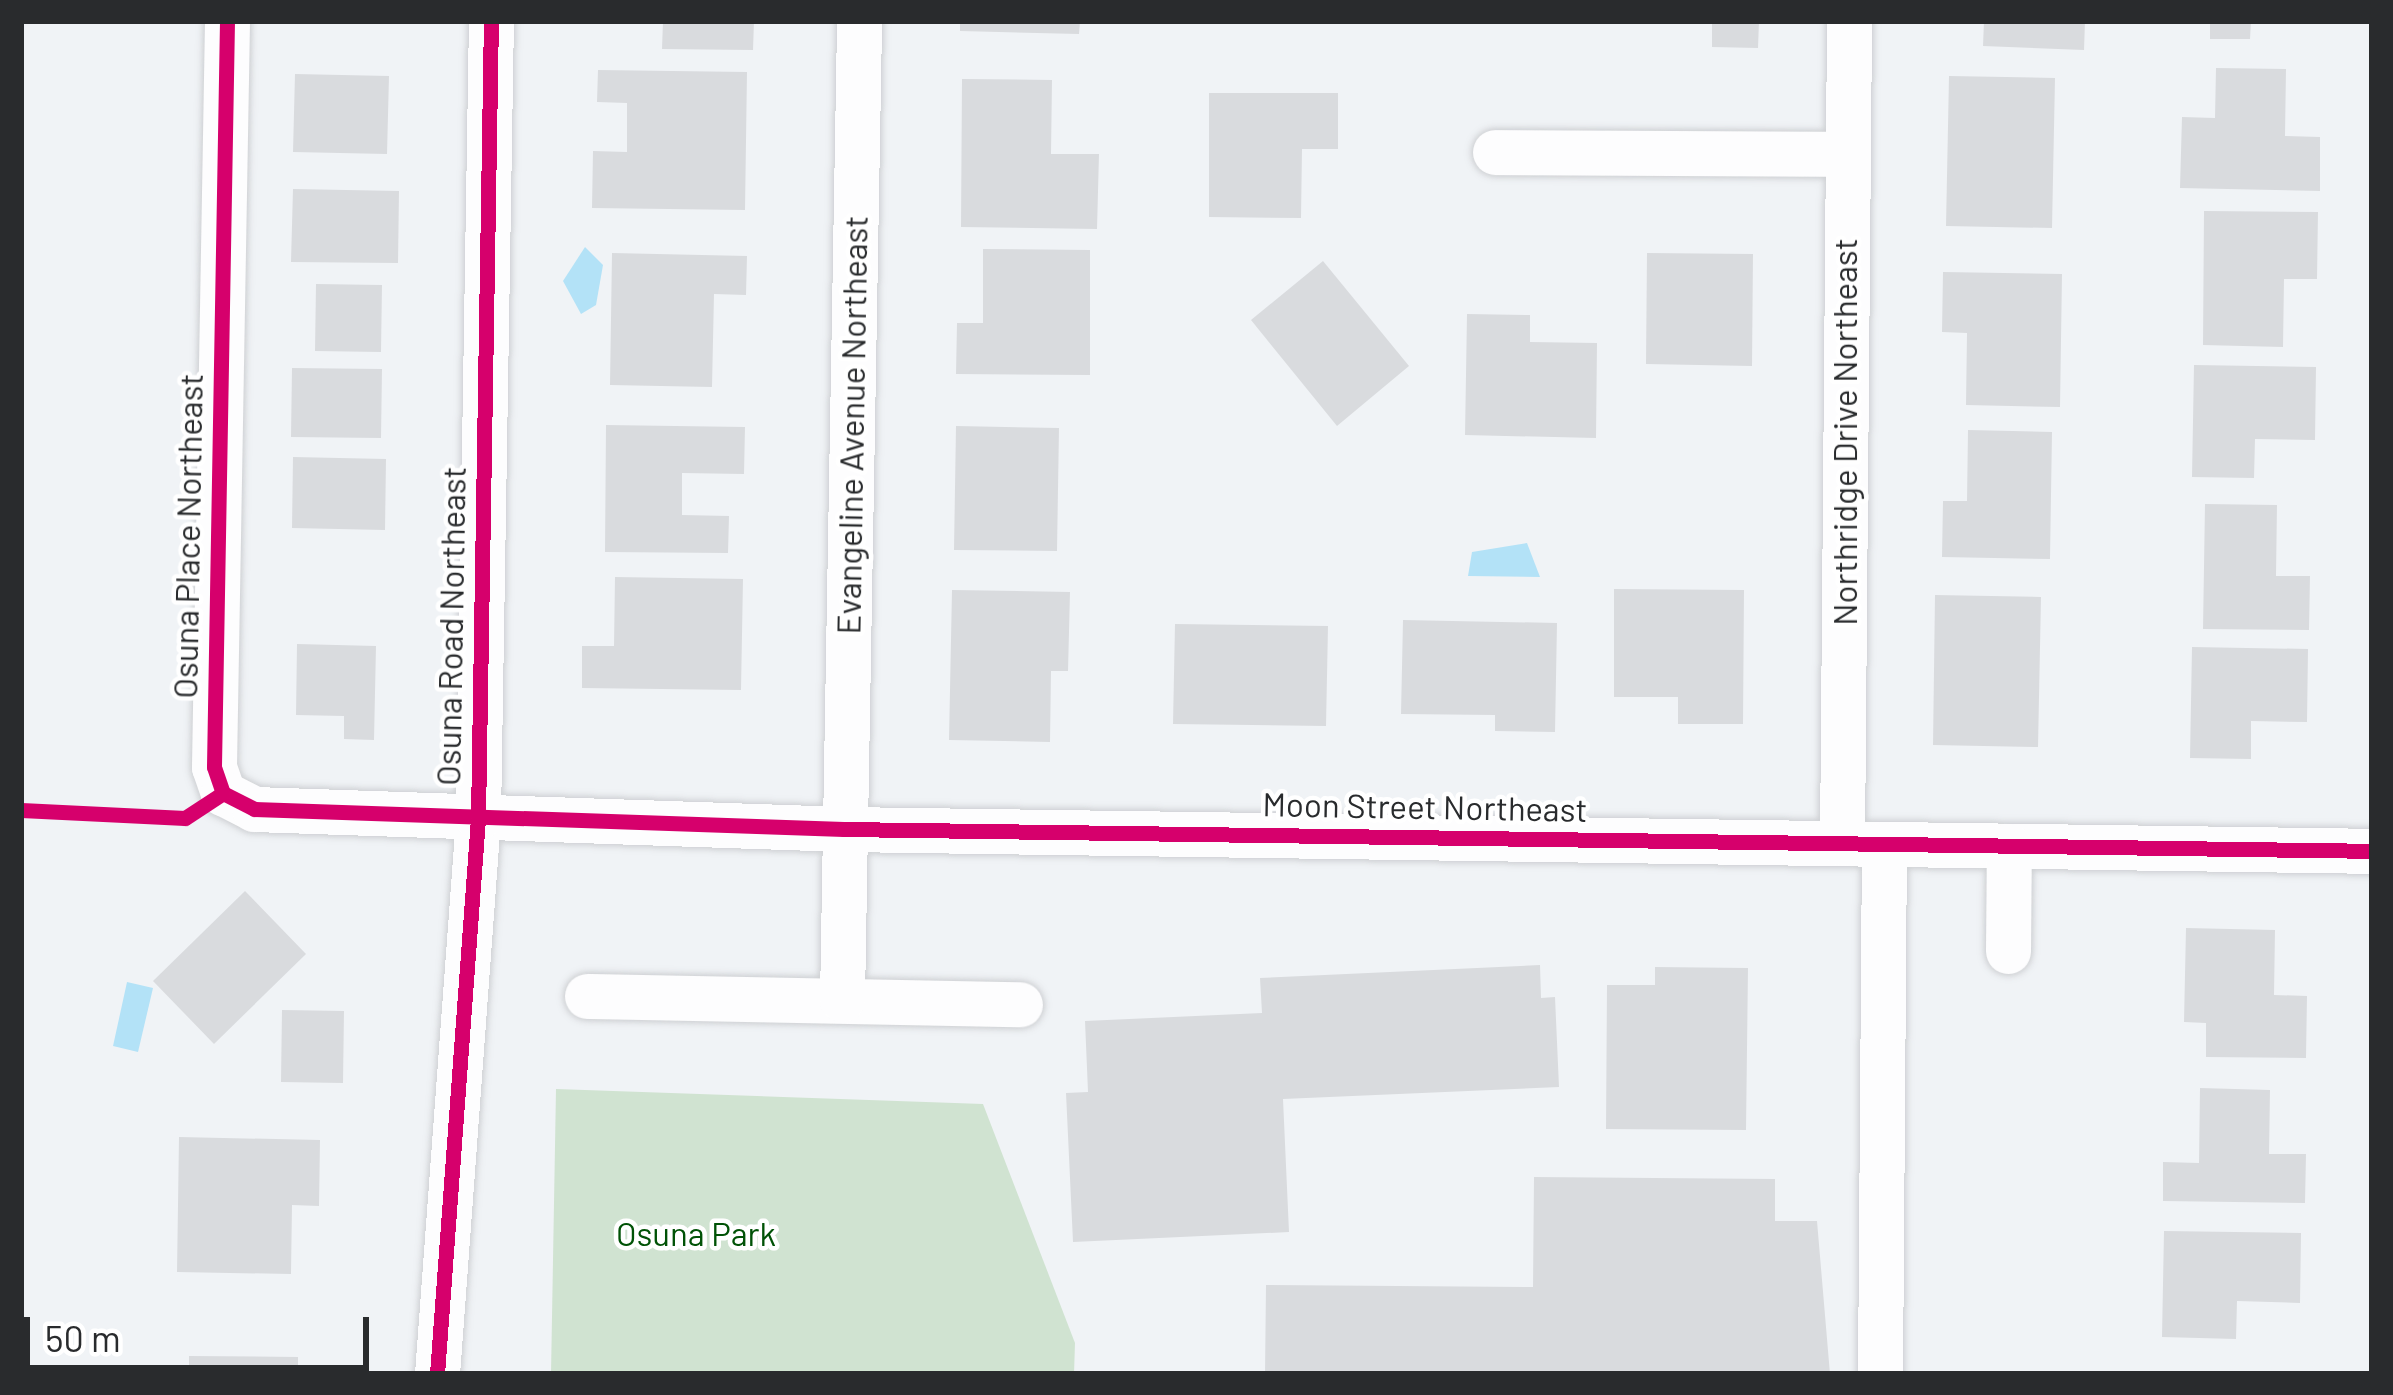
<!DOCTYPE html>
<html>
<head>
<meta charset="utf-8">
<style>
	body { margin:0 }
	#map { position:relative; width:2393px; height:1395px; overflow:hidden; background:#f0f3f6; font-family:Barlow,sans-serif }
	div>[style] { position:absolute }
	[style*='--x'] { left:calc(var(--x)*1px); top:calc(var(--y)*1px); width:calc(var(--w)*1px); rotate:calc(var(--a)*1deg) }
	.green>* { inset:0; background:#d0e3d1 }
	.water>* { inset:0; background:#b3e2f7 }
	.building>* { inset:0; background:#d9dbde }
	.roads { filter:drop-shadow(0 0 3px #ced0d3) drop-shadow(0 0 3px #ced0d3) }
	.minor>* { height:45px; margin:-22.5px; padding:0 22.5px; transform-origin:22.5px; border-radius:22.5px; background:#fdfdfe }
	.cycleway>* { height:15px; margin:-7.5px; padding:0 7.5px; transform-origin:7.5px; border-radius:7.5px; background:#d6006c }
	span { translate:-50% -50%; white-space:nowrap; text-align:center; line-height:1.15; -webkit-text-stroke:9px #fff; paint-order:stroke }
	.street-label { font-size:33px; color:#292b2d }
	.park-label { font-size:33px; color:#005206 }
	.frame { position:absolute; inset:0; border:24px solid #292b2d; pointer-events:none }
	.scale { position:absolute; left:24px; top:1317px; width:345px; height:54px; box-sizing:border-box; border:6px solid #292b2d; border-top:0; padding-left:15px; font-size:36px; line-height:42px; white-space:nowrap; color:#292b2d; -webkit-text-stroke:9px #fff; paint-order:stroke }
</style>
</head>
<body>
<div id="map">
	<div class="green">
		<div style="clip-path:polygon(556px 1089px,983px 1104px,1075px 1343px,1074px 1374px,551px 1374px)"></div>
	</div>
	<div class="water">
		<div style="clip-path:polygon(585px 247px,603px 265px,596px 305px,581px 314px,563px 281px)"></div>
		<div style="clip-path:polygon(1527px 543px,1540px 577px,1468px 576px,1472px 552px)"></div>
		<div style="clip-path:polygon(127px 982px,153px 988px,138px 1052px,113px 1046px)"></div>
	</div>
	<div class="building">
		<div style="clip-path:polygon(663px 21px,754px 21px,753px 50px,662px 49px)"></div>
		<div style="clip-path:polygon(960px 21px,1080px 21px,1079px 34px,960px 31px)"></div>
		<div style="clip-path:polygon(1712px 21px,1759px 21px,1758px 48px,1712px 47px)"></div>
		<div style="clip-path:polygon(1984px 21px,2085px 21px,2084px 50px,1983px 46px)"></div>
		<div style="clip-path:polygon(2210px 21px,2251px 21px,2250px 39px,2210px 39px)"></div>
		<div style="clip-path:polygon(2216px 68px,2286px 69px,2285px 136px,2320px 137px,2320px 191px,2180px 188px,2182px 117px,2215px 118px)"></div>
		<div style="clip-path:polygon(598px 70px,747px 72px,745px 210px,592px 208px,593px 151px,627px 152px,627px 103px,597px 102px)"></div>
		<div style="clip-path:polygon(295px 74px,389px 76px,387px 154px,293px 152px)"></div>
		<div style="clip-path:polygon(1949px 76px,2055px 78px,2052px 228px,1946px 226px)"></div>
		<div style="clip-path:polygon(962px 79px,1052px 80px,1051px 154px,1099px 154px,1097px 229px,961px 227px)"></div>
		<div style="clip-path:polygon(1209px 93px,1338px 93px,1338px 149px,1302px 149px,1301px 218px,1209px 217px)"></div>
		<div style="clip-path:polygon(293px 189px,399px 191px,398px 263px,291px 262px)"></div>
		<div style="clip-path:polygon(2204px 211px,2318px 212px,2317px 279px,2284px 279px,2283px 347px,2203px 345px)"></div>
		<div style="clip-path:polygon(983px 249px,1090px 250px,1090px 375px,956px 374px,957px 323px,983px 323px)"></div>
		<div style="clip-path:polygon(612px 253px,747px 256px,746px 295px,714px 294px,712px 387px,610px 385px)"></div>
		<div style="clip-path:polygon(1647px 253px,1753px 254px,1752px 366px,1646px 364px)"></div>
		<div style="clip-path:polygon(1323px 261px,1409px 366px,1337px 426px,1251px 320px)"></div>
		<div style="clip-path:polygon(1943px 272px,2062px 274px,2060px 407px,1966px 405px,1967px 333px,1942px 332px)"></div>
		<div style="clip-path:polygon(316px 284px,382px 285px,381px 352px,315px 351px)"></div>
		<div style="clip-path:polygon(1467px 314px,1530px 315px,1530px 342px,1597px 343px,1596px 438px,1465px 435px)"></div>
		<div style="clip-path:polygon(2194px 365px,2316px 367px,2315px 440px,2255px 439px,2254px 478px,2192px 477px)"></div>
		<div style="clip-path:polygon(292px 368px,382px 369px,381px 438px,291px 437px)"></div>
		<div style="clip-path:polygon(606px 425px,745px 427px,744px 474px,682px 473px,682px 515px,729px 516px,728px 553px,605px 552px)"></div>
		<div style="clip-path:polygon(956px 426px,1059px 428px,1057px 551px,954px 550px)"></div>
		<div style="clip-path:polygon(1968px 430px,2052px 432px,2050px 559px,1942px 557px,1943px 501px,1967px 501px)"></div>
		<div style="clip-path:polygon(293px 457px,386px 459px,385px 530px,292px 528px)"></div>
		<div style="clip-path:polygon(2205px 504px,2277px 505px,2276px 576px,2310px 576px,2309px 630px,2203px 629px)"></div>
		<div style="clip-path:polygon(615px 577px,743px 579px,741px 690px,582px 688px,582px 646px,614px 646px)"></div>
		<div style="clip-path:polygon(1614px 589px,1744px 590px,1743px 724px,1678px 724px,1678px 697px,1614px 697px)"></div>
		<div style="clip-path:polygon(952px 590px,1070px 592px,1068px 671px,1051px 671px,1050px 742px,949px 740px)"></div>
		<div style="clip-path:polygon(1935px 595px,2041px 597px,2038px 747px,1933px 745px)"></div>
		<div style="clip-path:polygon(1403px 620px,1557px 623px,1555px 732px,1495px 731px,1495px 715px,1401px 714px)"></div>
		<div style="clip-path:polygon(1175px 624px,1328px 626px,1326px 726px,1173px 724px)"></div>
		<div style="clip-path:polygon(297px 644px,376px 646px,374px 740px,344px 739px,344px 716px,296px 715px)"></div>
		<div style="clip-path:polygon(2192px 647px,2308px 649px,2307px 722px,2251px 721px,2251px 759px,2190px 758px)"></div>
		<div style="clip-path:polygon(245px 891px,306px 954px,214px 1044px,153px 981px)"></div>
		<div style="clip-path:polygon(2186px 928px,2275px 930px,2274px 995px,2307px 996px,2306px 1058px,2206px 1057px,2206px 1023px,2184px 1022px)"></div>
		<div style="clip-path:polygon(1540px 965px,1541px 998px,1555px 997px,1559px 1087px,1283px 1099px,1289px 1232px,1073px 1242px,1066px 1093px,1088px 1092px,1085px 1021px,1262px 1013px,1260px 978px)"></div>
		<div style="clip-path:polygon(1655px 967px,1748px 968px,1746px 1130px,1606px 1129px,1607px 985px,1655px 985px)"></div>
		<div style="clip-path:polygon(282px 1010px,344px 1011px,343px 1083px,281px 1082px)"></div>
		<div style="clip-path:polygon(2200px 1088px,2270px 1090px,2269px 1154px,2306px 1154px,2305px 1203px,2163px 1201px,2163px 1162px,2199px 1163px)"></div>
		<div style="clip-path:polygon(179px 1137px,320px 1140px,319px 1206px,292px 1205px,291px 1274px,177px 1272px)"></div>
		<div style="clip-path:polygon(1534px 1177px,1775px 1179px,1775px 1221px,1817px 1221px,1830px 1374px,1265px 1374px,1266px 1285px,1533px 1287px)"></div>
		<div style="clip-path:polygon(2164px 1231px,2301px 1233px,2300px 1303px,2237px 1301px,2236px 1339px,2162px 1337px)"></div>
		<div style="clip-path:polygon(189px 1356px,298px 1357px,298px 1374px,189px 1374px)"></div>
	</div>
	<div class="roads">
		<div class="minor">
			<div style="--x:227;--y:21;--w:746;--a:91"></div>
			<div style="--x:214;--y:767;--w:28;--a:71"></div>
			<div style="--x:223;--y:793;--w:35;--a:27"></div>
			<div style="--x:254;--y:809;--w:590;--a:1.94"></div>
			<div style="--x:844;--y:829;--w:1528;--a:0.82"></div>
			<div style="--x:1495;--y:152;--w:352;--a:0.3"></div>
			<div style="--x:1842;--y:843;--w:822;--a:-89.51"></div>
			<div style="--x:2008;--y:951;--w:105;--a:-89.5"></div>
			<div style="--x:587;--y:996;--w:433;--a:1.1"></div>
			<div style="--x:842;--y:999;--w:978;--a:-89"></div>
			<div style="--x:437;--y:1374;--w:558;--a:-85.78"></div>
			<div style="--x:478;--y:818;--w:797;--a:-89.07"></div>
			<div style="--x:1880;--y:1374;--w:530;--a:-89.57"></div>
		</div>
	</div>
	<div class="cycleway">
		<div style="--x:227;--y:21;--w:746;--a:91"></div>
		<div style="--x:214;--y:767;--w:28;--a:71"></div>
		<div style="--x:223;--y:793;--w:35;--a:27"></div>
		<div style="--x:254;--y:809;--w:590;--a:1.94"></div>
		<div style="--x:844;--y:829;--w:1528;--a:0.82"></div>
		<div style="--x:21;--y:810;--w:164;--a:2.8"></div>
		<div style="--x:185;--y:818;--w:45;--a:-33.3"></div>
		<div style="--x:437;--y:1374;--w:558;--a:-85.78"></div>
		<div style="--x:478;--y:818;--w:797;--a:-89.07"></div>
	</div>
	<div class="street-label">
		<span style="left:852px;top:425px;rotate:-89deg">Evangeline Avenue Northeast</span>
		<span style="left:1845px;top:432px;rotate:-90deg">Northridge Drive Northeast</span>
		<span style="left:188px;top:536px;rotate:-89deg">Osuna Place Northeast</span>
		<span style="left:451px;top:626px;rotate:-89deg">Osuna Road Northeast</span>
		<span style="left:1425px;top:807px;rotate:1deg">Moon Street Northeast</span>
	</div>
	<div class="park-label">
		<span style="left:696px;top:1234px">Osuna Park</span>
	</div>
	<div class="frame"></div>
	<div class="scale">50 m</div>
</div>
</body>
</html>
